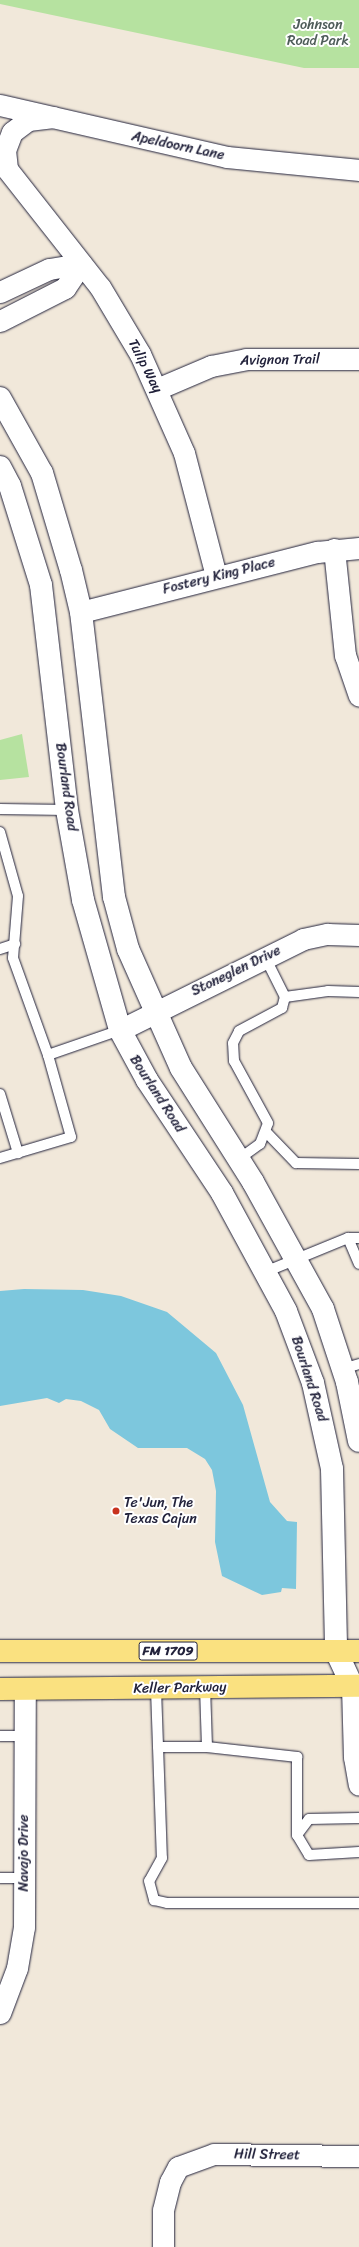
<!DOCTYPE html>
<html>
<head>
<meta charset="utf-8">
<style>
	body { margin:0 }
	#map { position:relative; width:359px; height:2247px; overflow:hidden; background:#f1e8da; font-family:Sriracha,sans-serif }
	div>[style] { position:absolute }
	[style*='--x'] { left:calc(var(--x)*1px); top:calc(var(--y)*1px); width:calc(var(--w)*1px); rotate:calc(var(--a)*1deg) }
	.green>* { inset:0; background:#b6e2a0 }
	.water>* { inset:0; background:#7dc7dd }
	.roads { filter:drop-shadow(0 0 1px #22223b) drop-shadow(0 0 1px #22223b) }
	.service>* { height:10px; margin:-5px; padding:0 5px; transform-origin:5px; border-radius:5px; background:#fff }
	.minor>* { height:21px; margin:-10.5px; padding:0 10.5px; transform-origin:10.5px; border-radius:10.5px; background:#fff }
	.secondary>* { height:22px; margin:-11px; padding:0 11px; transform-origin:11px; border-radius:11px; background:#fff }
	.primary>* { height:22px; margin:-11px; padding:0 11px; transform-origin:11px; border-radius:11px; background:#fae180 }
	.dots>* { width:11px; height:11px; translate:-50% -50%; box-sizing:border-box; border:2px solid #fff; border-radius:50% }
	span { translate:-50% -50%; white-space:nowrap; text-align:center; line-height:1.15; -webkit-text-stroke:4px #fff; paint-order:stroke }
	.shield-label span { padding:1px 3px; background:#fff; border:1px solid; border-radius:3px; -webkit-text-stroke-width:0 }
	.shield-label { font-size:13px; color:#22223b; font-weight:700 }
	.park-label { font-size:14px; color:#4e5c59 }
	.street-label { font-size:14px; color:#22223b }
	.poi-label { font-size:14px; color:#22223b }
	.left { translate:0 -50%; text-align:left }
</style>
</head>
<body>
<div id="map">
	<div class="green">
		<div style="clip-path:polygon(0 0,359px 0,359px 68px,304px 68px,0 4px)"></div>
		<div style="clip-path:polygon(22px 734px,29px 777px,0 780px,0 740px)"></div>
	</div>
	<div class="water">
		<div style="clip-path:polygon(24px 1289px,83px 1290px,121px 1296px,167px 1312px,216px 1353px,243px 1405px,270px 1502px,287px 1521px,297px 1522px,296px 1589px,282px 1588px,281px 1592px,262px 1595px,222px 1576px,215px 1542px,216px 1491px,212px 1470px,205px 1459px,187px 1448px,138px 1448px,110px 1429px,99px 1410px,81px 1401px,66px 1399px,59px 1403px,47px 1398px,0 1406px,0 1291px)"></div>
	</div>
	<div class="roads">
		<div class="service">
			<div style="--x:0;--y:809;--w:67;--a:0.9"></div>
			<div style="--x:0;--y:832;--w:66;--a:74.3"></div>
			<div style="--x:18;--y:896;--w:62;--a:94.6"></div>
			<div style="--x:13;--y:958;--w:103;--a:70.2"></div>
			<div style="--x:0;--y:949;--w:16;--a:-18"></div>
			<div style="--x:285;--y:997;--w:43;--a:-7.9"></div>
			<div style="--x:328;--y:991;--w:31;--a:2"></div>
			<div style="--x:0;--y:1094;--w:62;--a:73"></div>
			<div style="--x:267;--y:1133;--w:42;--a:46"></div>
			<div style="--x:296;--y:1163;--w:63;--a:0.9"></div>
			<div style="--x:0;--y:1158;--w:74;--a:-16.5"></div>
			<div style="--x:71;--y:1137;--w:85;--a:-105.7"></div>
			<div style="--x:48;--y:1055;--w:76;--a:-19.1"></div>
			<div style="--x:239;--y:1159;--w:26;--a:-36"></div>
			<div style="--x:260;--y:1144;--w:22;--a:-69"></div>
			<div style="--x:268;--y:1123;--w:71;--a:-118.7"></div>
			<div style="--x:234;--y:1061;--w:18;--a:-93"></div>
			<div style="--x:233;--y:1043;--w:13;--a:-63"></div>
			<div style="--x:239;--y:1031;--w:49;--a:-28.1"></div>
			<div style="--x:282;--y:1008;--w:11;--a:-75"></div>
			<div style="--x:285;--y:997;--w:45;--a:-116.6"></div>
			<div style="--x:348;--y:1238;--w:11;--a:0"></div>
			<div style="--x:265;--y:1272;--w:90;--a:-22.3"></div>
			<div style="--x:348;--y:1238;--w:28;--a:67"></div>
			<div style="--x:342;--y:1369;--w:18;--a:-16"></div>
			<div style="--x:156;--y:1689;--w:169;--a:88"></div>
			<div style="--x:162;--y:1858;--w:26;--a:119"></div>
			<div style="--x:149;--y:1881;--w:20;--a:75"></div>
			<div style="--x:154;--y:1900;--w:13;--a:13"></div>
			<div style="--x:167;--y:1903;--w:192;--a:0"></div>
			<div style="--x:0;--y:1736;--w:25;--a:0"></div>
			<div style="--x:158;--y:1747;--w:49;--a:0"></div>
			<div style="--x:207;--y:1747;--w:59;--a:-91.9"></div>
			<div style="--x:207;--y:1747;--w:91;--a:6.3"></div>
			<div style="--x:297;--y:1757;--w:78;--a:90"></div>
			<div style="--x:359;--y:1818;--w:50;--a:178.9"></div>
			<div style="--x:309;--y:1819;--w:20;--a:127"></div>
			<div style="--x:297;--y:1835;--w:23;--a:59"></div>
			<div style="--x:309;--y:1855;--w:50;--a:-3.4"></div>
			<div style="--x:0;--y:1878;--w:24;--a:0"></div>
		</div>
		<div class="minor">
			<div style="--x:0;--y:105;--w:233;--a:12.9"></div>
			<div style="--x:227;--y:157;--w:133;--a:5.6"></div>
			<div style="--x:53;--y:117;--w:25;--a:173"></div>
			<div style="--x:28;--y:120;--w:20;--a:143"></div>
			<div style="--x:12;--y:132;--w:19;--a:111"></div>
			<div style="--x:5;--y:150;--w:19;--a:84"></div>
			<div style="--x:7;--y:169;--w:150;--a:51.8"></div>
			<div style="--x:100;--y:287;--w:78;--a:59.2"></div>
			<div style="--x:140;--y:354;--w:108;--a:66"></div>
			<div style="--x:184;--y:453;--w:127;--a:75.4"></div>
			<div style="--x:0;--y:292;--w:54;--a:-25.1"></div>
			<div style="--x:49;--y:269;--w:32;--a:-9"></div>
			<div style="--x:0;--y:321;--w:73;--a:-26.9"></div>
			<div style="--x:65;--y:288;--w:29;--a:-56"></div>
			<div style="--x:157;--y:389;--w:59;--a:-23.1"></div>
			<div style="--x:211;--y:366;--w:36;--a:-11"></div>
			<div style="--x:246;--y:359;--w:113;--a:0"></div>
			<div style="--x:334;--y:549;--w:107;--a:84.1"></div>
			<div style="--x:345;--y:655;--w:43;--a:71.1"></div>
			<div style="--x:81;--y:612;--w:244;--a:-14.3"></div>
			<div style="--x:317;--y:552;--w:42;--a:-5.4"></div>
			<div style="--x:120;--y:1030;--w:204;--a:-26.4"></div>
			<div style="--x:303;--y:939;--w:25;--a:-12"></div>
			<div style="--x:327;--y:934;--w:32;--a:2"></div>
			<div style="--x:352;--y:1686;--w:71;--a:88.4"></div>
			<div style="--x:354;--y:1757;--w:28;--a:80"></div>
			<div style="--x:0;--y:2013;--w:48;--a:-69.3"></div>
			<div style="--x:17;--y:1968;--w:42;--a:-80.3"></div>
			<div style="--x:24;--y:1927;--w:238;--a:-89.8"></div>
			<div style="--x:163;--y:2247;--w:37;--a:-90"></div>
			<div style="--x:163;--y:2210;--w:29;--a:-76"></div>
			<div style="--x:170;--y:2182;--w:17;--a:-62"></div>
			<div style="--x:178;--y:2167;--w:38;--a:-20"></div>
			<div style="--x:214;--y:2154;--w:145;--a:0.8"></div>
		</div>
		<div class="secondary">
			<div style="--x:0;--y:398;--w:86;--a:60.8"></div>
			<div style="--x:42;--y:473;--w:101;--a:73.4"></div>
			<div style="--x:71;--y:570;--w:43;--a:76.6"></div>
			<div style="--x:81;--y:612;--w:287;--a:83.4"></div>
			<div style="--x:114;--y:897;--w:54;--a:74.9"></div>
			<div style="--x:128;--y:949;--w:130;--a:66"></div>
			<div style="--x:181;--y:1068;--w:135;--a:57.7"></div>
			<div style="--x:253;--y:1182;--w:145;--a:61.1"></div>
			<div style="--x:323;--y:1309;--w:77;--a:71.8"></div>
			<div style="--x:347;--y:1382;--w:60;--a:78.5"></div>
			<div style="--x:0;--y:467;--w:21;--a:62"></div>
			<div style="--x:10;--y:486;--w:104;--a:72.6"></div>
			<div style="--x:41;--y:585;--w:226;--a:83.4"></div>
			<div style="--x:67;--y:810;--w:91;--a:79.9"></div>
			<div style="--x:83;--y:900;--w:135;--a:74.1"></div>
			<div style="--x:120;--y:1030;--w:57;--a:61.6"></div>
			<div style="--x:147;--y:1080;--w:136;--a:56.4"></div>
			<div style="--x:222;--y:1193;--w:134;--a:61.5"></div>
			<div style="--x:286;--y:1311;--w:77;--a:69.4"></div>
			<div style="--x:313;--y:1383;--w:88;--a:77.5"></div>
			<div style="--x:332;--y:1469;--w:182;--a:88.7"></div>
			<div style="--x:336;--y:1651;--w:38;--a:65"></div>
		</div>
		<div class="primary">
			<div style="--x:0;--y:1651;--w:359;--a:0"></div>
			<div style="--x:0;--y:1689;--w:359;--a:-0.5"></div>
		</div>
	</div>
	<div class="dots">
		<div style="left:116px;top:1511px;background:#c8321e"></div>
	</div>
	<div class="shield-label">
		<span style="left:168px;top:1651px">FM 1709</span>
	</div>
	<div class="park-label">
		<span style="left:318px;top:33px">Johnson<br>Road Park</span>
	</div>
	<div class="street-label">
		<span style="left:178px;top:146px;rotate:12deg">Apeldoorn Lane</span>
		<span style="left:280px;top:360px;rotate:-1deg">Avignon Trail</span>
		<span style="left:145px;top:366px;rotate:63deg">Tulip Way</span>
		<span style="left:219px;top:576px;rotate:-14deg">Fostery King Place</span>
		<span style="left:66px;top:787px;rotate:82deg">Bourland Road</span>
		<span style="left:236px;top:971px;rotate:-26deg">Stoneglen Drive</span>
		<span style="left:157px;top:1094px;rotate:57deg">Bourland Road</span>
		<span style="left:309px;top:1379px;rotate:72deg">Bourland Road</span>
		<span style="left:180px;top:1688px;rotate:-1deg">Keller Parkway</span>
		<span style="left:24px;top:1853px;rotate:-90deg">Navajo Drive</span>
		<span style="left:267px;top:2155px;rotate:1deg">Hill Street</span>
	</div>
	<div class="poi-label">
		<span class="left" style="left:124px;top:1511px">Te'Jun, The<br>Texas Cajun</span>
	</div>
</div>
</body>
</html>
